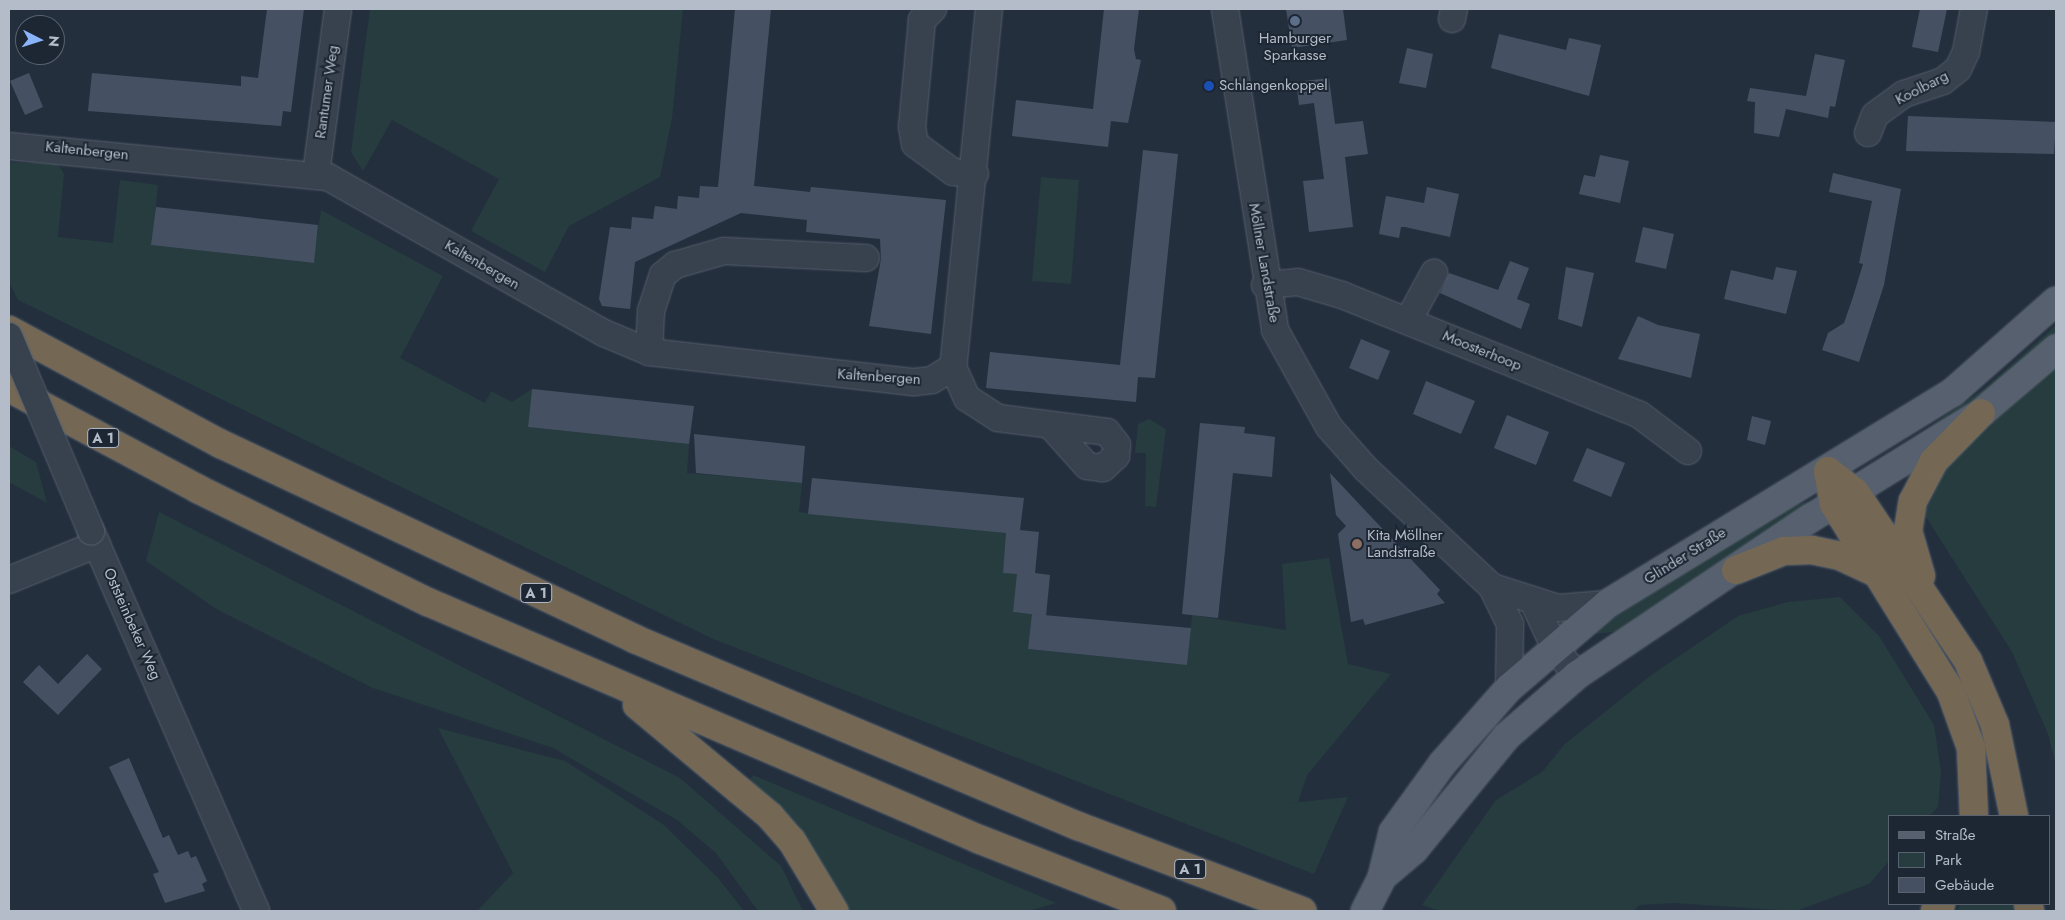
<!DOCTYPE html>
<html>
<head>
<meta charset="utf-8">
<style>
	body { margin:0 }
	#map { position:relative; width:2065px; height:920px; overflow:hidden; background:#242f3e; font-family:Jost,sans-serif }
	div>[style] { position:absolute }
	[style*='--x'] { left:calc(var(--x)*1px); top:calc(var(--y)*1px); width:calc(var(--w)*1px); rotate:calc(var(--a)*1deg) }
	.green>* { inset:0; background:#263c3f }
	.building>* { inset:0; background:#455162 }
	.roads { filter:drop-shadow(0 0 1px #565f6c) drop-shadow(0 0 1px #565f6c) }
	.minor>* { height:26px; margin:-13px; padding:0 13px; transform-origin:13px; border-radius:13px; background:#38414e }
	.major>* { height:28px; margin:-14px; padding:0 14px; transform-origin:14px; border-radius:14px; background:#56606e }
	.highway>* { height:28px; margin:-14px; padding:0 14px; transform-origin:14px; border-radius:14px; background:#746855 }
	.bridges { filter:drop-shadow(0 0 1px #565f6c) drop-shadow(0 0 1px #565f6c) }
	.minor-bridge>* { height:26px; margin:-13px; padding:0 13px; transform-origin:13px; border-radius:13px; background:#38414e }
	.dots>* { width:14px; height:14px; translate:-50% -50%; box-sizing:border-box; border:2px solid #1d2633; border-radius:50% }
	span { translate:-50% -50%; white-space:nowrap; text-align:center; line-height:1.15; -webkit-text-stroke:4px #1d2633; paint-order:stroke }
	.shield-label span { padding:1px 4px; background:#1d2633; border:1px solid; border-radius:4px; -webkit-text-stroke-width:0 }
	.shield-label { font-size:14px; color:#b4bcc9; font-weight:700 }
	.poi-label { font-size:15px; color:#b4bcc9 }
	.left { translate:0 -50%; text-align:left }
	.street-label { font-size:15px; color:#b4bcc9 }
	.frame { position:absolute; inset:0; border:10px solid #b4bcc9; pointer-events:none }
	.legend { position:absolute; left:1888px; top:815px; width:162px; height:90px; box-sizing:border-box; background:#1d2633; border:1px solid #59626f; margin:0; padding:6px 9px; list-style:none; font-size:15px; color:#b4bcc9 }
	.legend li { display:flex; align-items:center; gap:10px; height:25px }
	.legend b { width:25px; border:1px solid #59626f }
	.north { position:absolute; left:15px; top:15px; width:50px; height:50px; box-sizing:border-box; background:#1d2633; border:1px solid #59626f; border-radius:50%; rotate:95deg; font-size:14px; font-weight:700; line-height:20px; text-align:center; color:#b4bcc9 }
	.north::after { content:''; display:block; margin:auto; width:18px; height:22px; background:#8ab4f8; clip-path:polygon(50% 0,100% 100%,50% 72%,0 100%) }
</style>
</head>
<body>
<div id="map">
	<div class="green">
		<div style="clip-path:polygon(370px 9px,683px 9px,672px 118px,660px 177px,569px 226px,545px 272px,471px 231px,499px 179px,392px 120px,363px 171px,351px 152px)"></div>
		<div style="clip-path:polygon(9px 162px,58px 164px,64px 174px,58px 237px,113px 243px,120px 180px,158px 185px,152px 245px,313px 263px,321px 210px,443px 276px,400px 358px,485px 403px,491px 391px,512px 402px,532px 389px,528px 427px,689px 444px,687px 473px,802px 483px,799px 512px,1008px 533px,1003px 572px,1019px 574px,1013px 612px,1033px 614px,1028px 649px,1187px 665px,1192px 615px,1286px 630px,1282px 564px,1329px 558px,1348px 664px,1391px 674px,1307px 775px,1298px 802px,1282px 804px,1348px 797px,1314px 874px,711px 638px,18px 300px,9px 282px)"></div>
		<div style="clip-path:polygon(1041px 177px,1079px 180px,1071px 284px,1032px 281px)"></div>
		<div style="clip-path:polygon(2056px 325px,2056px 334px,1993px 389px,1880px 461px,1985px 388px)"></div>
		<div style="clip-path:polygon(2056px 367px,2056px 765px,2048px 734px,2012px 652px,1924px 514px,1951px 459px)"></div>
		<div style="clip-path:polygon(1149px 419px,1166px 429px,1156px 507px,1145px 506px,1146px 453px,1135px 453px,1138px 424px)"></div>
		<div style="clip-path:polygon(9px 446px,36px 462px,47px 503px,9px 482px)"></div>
		<div style="clip-path:polygon(1825px 498px,1621px 631px,1587px 635px,1789px 506px)"></div>
		<div style="clip-path:polygon(159px 512px,680px 778px,781px 866px,803px 911px,758px 911px,716px 853px,677px 820px,553px 748px,373px 688px,218px 610px,146px 561px)"></div>
		<div style="clip-path:polygon(1840px 597px,1879px 636px,1934px 725px,1941px 772px,1938px 807px,1929px 816px,1889px 816px,1889px 861px,1869px 884px,1796px 911px,1673px 903px,1640px 905px,1633px 911px,1440px 911px,1422px 905px,1496px 800px,1542px 772px,1565px 744px,1650px 676px,1738px 616px,1788px 602px)"></div>
		<div style="clip-path:polygon(438px 728px,565px 761px,664px 825px,718px 878px,744px 911px,477px 911px,513px 873px)"></div>
		<div style="clip-path:polygon(753px 775px,1056px 903px,1029px 911px,846px 911px,749px 781px)"></div>
		<div style="clip-path:polygon(1960px 904px,2015px 904px,2017px 911px,1957px 911px)"></div>
	</div>
	<div class="building">
		<div style="clip-path:polygon(267px 9px,304px 9px,291px 112px,283px 111px,281px 126px,88px 111px,92px 73px,241px 86px,241px 76px,258px 78px)"></div>
		<div style="clip-path:polygon(735px 9px,771px 9px,754px 186px,810px 192px,811px 187px,946px 200px,931px 334px,869px 326px,881px 259px,880px 239px,806px 232px,807px 220px,741px 213px,635px 262px,630px 309px,602px 306px,599px 299px,610px 227px,631px 229px,632px 217px,653px 219px,655px 206px,677px 209px,678px 196px,699px 198px,700px 186px,718px 187px)"></div>
		<div style="clip-path:polygon(1104px 9px,1139px 9px,1134px 49px,1136px 59px,1141px 60px,1128px 123px,1111px 121px,1108px 147px,1012px 136px,1016px 100px,1093px 109px)"></div>
		<div style="clip-path:polygon(1286px 9px,1343px 9px,1347px 40px,1292px 48px)"></div>
		<div style="clip-path:polygon(1920px 9px,1947px 9px,1938px 52px,1912px 47px)"></div>
		<div style="clip-path:polygon(1499px 34px,1566px 50px,1569px 38px,1601px 45px,1589px 96px,1491px 68px)"></div>
		<div style="clip-path:polygon(1407px 48px,1433px 54px,1426px 88px,1399px 83px)"></div>
		<div style="clip-path:polygon(1815px 54px,1845px 60px,1835px 107px,1830px 106px,1828px 118px,1786px 109px,1779px 137px,1754px 133px,1755px 102px,1747px 101px,1750px 88px,1806px 96px)"></div>
		<div style="clip-path:polygon(29px 73px,43px 107px,25px 115px,10px 81px)"></div>
		<div style="clip-path:polygon(1329px 78px,1335px 124px,1363px 121px,1368px 154px,1345px 157px,1353px 227px,1309px 232px,1303px 181px,1324px 179px,1314px 103px,1299px 105px,1296px 82px)"></div>
		<div style="clip-path:polygon(1908px 116px,2056px 122px,2054px 154px,1906px 151px)"></div>
		<div style="clip-path:polygon(1143px 150px,1178px 154px,1155px 378px,1138px 377px,1136px 402px,986px 388px,990px 352px,1120px 365px)"></div>
		<div style="clip-path:polygon(1600px 155px,1629px 161px,1620px 203px,1579px 194px,1584px 175px,1595px 177px)"></div>
		<div style="clip-path:polygon(1833px 173px,1901px 189px,1884px 285px,1859px 362px,1822px 350px,1828px 333px,1844px 323px,1853px 297px,1863px 264px,1859px 263px,1872px 201px,1829px 192px)"></div>
		<div style="clip-path:polygon(1427px 187px,1459px 194px,1450px 237px,1405px 227px,1401px 227px,1399px 238px,1379px 234px,1386px 196px,1424px 203px)"></div>
		<div style="clip-path:polygon(156px 207px,318px 225px,314px 263px,151px 245px)"></div>
		<div style="clip-path:polygon(1643px 227px,1674px 234px,1666px 269px,1635px 262px)"></div>
		<div style="clip-path:polygon(1510px 261px,1529px 268px,1517px 299px,1530px 304px,1521px 329px,1440px 293px,1449px 273px,1498px 290px)"></div>
		<div style="clip-path:polygon(1566px 267px,1594px 273px,1582px 327px,1558px 319px)"></div>
		<div style="clip-path:polygon(1776px 267px,1797px 271px,1786px 314px,1724px 299px,1731px 270px,1773px 280px)"></div>
		<div style="clip-path:polygon(1638px 316px,1658px 325px,1700px 334px,1691px 378px,1618px 359px)"></div>
		<div style="clip-path:polygon(1361px 339px,1390px 351px,1378px 380px,1349px 368px)"></div>
		<div style="clip-path:polygon(1426px 381px,1475px 401px,1461px 434px,1413px 414px)"></div>
		<div style="clip-path:polygon(532px 389px,694px 406px,689px 444px,528px 427px)"></div>
		<div style="clip-path:polygon(1507px 415px,1549px 432px,1536px 465px,1494px 448px)"></div>
		<div style="clip-path:polygon(1752px 416px,1771px 421px,1765px 445px,1747px 440px)"></div>
		<div style="clip-path:polygon(1200px 423px,1245px 427px,1244px 433px,1275px 437px,1272px 477px,1233px 473px,1218px 618px,1182px 614px)"></div>
		<div style="clip-path:polygon(694px 434px,805px 446px,802px 483px,696px 473px)"></div>
		<div style="clip-path:polygon(1587px 448px,1625px 463px,1611px 497px,1573px 481px)"></div>
		<div style="clip-path:polygon(1330px 473px,1440px 590px,1437px 594px,1445px 603px,1365px 625px,1363px 619px,1351px 622px,1338px 534px,1346px 526px,1336px 515px)"></div>
		<div style="clip-path:polygon(812px 478px,1024px 498px,1020px 530px,1039px 532px,1035px 573px,1050px 575px,1046px 616px,1013px 612px,1017px 574px,1003px 573px,1006px 533px,808px 514px)"></div>
		<div style="clip-path:polygon(1032px 614px,1191px 628px,1187px 665px,1028px 649px)"></div>
		<div style="clip-path:polygon(87px 654px,102px 669px,58px 715px,23px 682px,39px 665px,58px 684px)"></div>
		<div style="clip-path:polygon(129px 758px,163px 838px,169px 835px,178px 855px,188px 851px,191px 858px,196px 856px,207px 881px,202px 884px,205px 891px,165px 903px,153px 874px,159px 872px,109px 767px)"></div>
	</div>
	<div class="roads">
		<div class="minor">
			<div style="--x:933;--y:9;--w:16;--a:135"></div>
			<div style="--x:922;--y:20;--w:107;--a:95.3"></div>
			<div style="--x:912;--y:127;--w:17;--a:80"></div>
			<div style="--x:915;--y:144;--w:47;--a:36.4"></div>
			<div style="--x:953;--y:172;--w:22;--a:5"></div>
			<div style="--x:989;--y:9;--w:360;--a:95.7"></div>
			<div style="--x:953;--y:367;--w:34;--a:66"></div>
			<div style="--x:967;--y:398;--w:37;--a:33"></div>
			<div style="--x:998;--y:418;--w:110;--a:7.3"></div>
			<div style="--x:1107;--y:432;--w:16;--a:52"></div>
			<div style="--x:1117;--y:445;--w:11;--a:95"></div>
			<div style="--x:1116;--y:456;--w:18;--a:137"></div>
			<div style="--x:1103;--y:468;--w:16;--a:-173"></div>
			<div style="--x:1087;--y:466;--w:54;--a:-132"></div>
			<div style="--x:1225;--y:9;--w:325;--a:81.1"></div>
			<div style="--x:1275;--y:330;--w:111;--a:60.9"></div>
			<div style="--x:1329;--y:427;--w:56;--a:48.6"></div>
			<div style="--x:1366;--y:469;--w:173;--a:43.1"></div>
			<div style="--x:1492;--y:587;--w:41;--a:64.1"></div>
			<div style="--x:1510;--y:624;--w:64;--a:90.9"></div>
			<div style="--x:1452;--y:19;--w:10;--a:-79"></div>
			<div style="--x:1868;--y:133;--w:19;--a:-69"></div>
			<div style="--x:1875;--y:115;--w:36;--a:-36"></div>
			<div style="--x:1904;--y:94;--w:41;--a:-18.4"></div>
			<div style="--x:1943;--y:81;--w:19;--a:-39"></div>
			<div style="--x:1958;--y:69;--w:19;--a:-65"></div>
			<div style="--x:1966;--y:52;--w:44;--a:-79.5"></div>
			<div style="--x:9;--y:146;--w:321;--a:5.6"></div>
			<div style="--x:328;--y:177;--w:317;--a:29.5"></div>
			<div style="--x:604;--y:333;--w:49;--a:22.9"></div>
			<div style="--x:649;--y:352;--w:267;--a:6.5"></div>
			<div style="--x:914;--y:382;--w:18;--a:-6"></div>
			<div style="--x:932;--y:380;--w:25;--a:-32"></div>
			<div style="--x:316;--y:174;--w:166;--a:-82.4"></div>
			<div style="--x:1265;--y:285;--w:33;--a:-5"></div>
			<div style="--x:1298;--y:282;--w:46;--a:16.5"></div>
			<div style="--x:1342;--y:295;--w:321;--a:21.9"></div>
			<div style="--x:1640;--y:415;--w:60;--a:36.9"></div>
			<div style="--x:1408;--y:321;--w:55;--a:-61.6"></div>
			<div style="--x:649;--y:352;--w:41;--a:-87.2"></div>
			<div style="--x:651;--y:311;--w:38;--a:-72"></div>
			<div style="--x:663;--y:275;--w:16;--a:-40"></div>
			<div style="--x:675;--y:265;--w:51;--a:-15.9"></div>
			<div style="--x:724;--y:251;--w:142;--a:2.8"></div>
			<div style="--x:91;--y:531;--w:414;--a:66.5"></div>
			<div style="--x:9;--y:580;--w:95;--a:-22.2"></div>
			<div style="--x:1492;--y:587;--w:69;--a:17.7"></div>
			<div style="--x:1558;--y:608;--w:49;--a:-4.7"></div>
			<div style="--x:1533;--y:601;--w:54;--a:64.9"></div>
			<div style="--x:1556;--y:650;--w:33;--a:50"></div>
		</div>
		<div class="major">
			<div style="--x:1382;--y:877;--w:42;--a:-40.2"></div>
			<div style="--x:1414;--y:850;--w:146;--a:-50.8"></div>
			<div style="--x:1506;--y:737;--w:94;--a:-41.1"></div>
			<div style="--x:1577;--y:675;--w:282;--a:-33.9"></div>
			<div style="--x:1811;--y:518;--w:200;--a:-31.7"></div>
			<div style="--x:1981;--y:413;--w:99;--a:-40.5"></div>
			<div style="--x:1365;--y:911;--w:38;--a:-63"></div>
			<div style="--x:1382;--y:877;--w:46;--a:-76.3"></div>
			<div style="--x:1393;--y:832;--w:84;--a:-54.2"></div>
			<div style="--x:1442;--y:764;--w:101;--a:-48.6"></div>
			<div style="--x:1509;--y:688;--w:129;--a:-40.6"></div>
			<div style="--x:1607;--y:604;--w:406;--a:-31.5"></div>
			<div style="--x:1953;--y:392;--w:137;--a:-41.5"></div>
		</div>
		<div class="highway">
			<div style="--x:9;--y:330;--w:241;--a:28.3"></div>
			<div style="--x:221;--y:444;--w:458;--a:25.2"></div>
			<div style="--x:635;--y:639;--w:481;--a:22.9"></div>
			<div style="--x:1078;--y:826;--w:240;--a:20.8"></div>
			<div style="--x:9;--y:388;--w:214;--a:28.1"></div>
			<div style="--x:198;--y:489;--w:256;--a:26.2"></div>
			<div style="--x:428;--y:602;--w:602;--a:23.29"></div>
			<div style="--x:981;--y:840;--w:194;--a:21.4"></div>
			<div style="--x:1828;--y:471;--w:34;--a:38"></div>
			<div style="--x:1855;--y:492;--w:203;--a:56.2"></div>
			<div style="--x:1968;--y:661;--w:69;--a:67.1"></div>
			<div style="--x:1995;--y:725;--w:93;--a:78.2"></div>
			<div style="--x:1828;--y:471;--w:34;--a:80"></div>
			<div style="--x:1834;--y:504;--w:221;--a:58.1"></div>
			<div style="--x:1951;--y:692;--w:59;--a:70.3"></div>
			<div style="--x:1971;--y:748;--w:68;--a:87.5"></div>
			<div style="--x:1736;--y:570;--w:52;--a:-21.6"></div>
			<div style="--x:1784;--y:551;--w:28;--a:-2"></div>
			<div style="--x:1812;--y:550;--w:29;--a:12"></div>
			<div style="--x:1840;--y:556;--w:45;--a:24.9"></div>
			<div style="--x:1921;--y:576;--w:47;--a:-106.1"></div>
			<div style="--x:1908;--y:531;--w:30;--a:-81"></div>
			<div style="--x:1913;--y:501;--w:45;--a:-62.3"></div>
			<div style="--x:1934;--y:461;--w:67;--a:-45.6"></div>
			<div style="--x:637;--y:705;--w:173;--a:39.8"></div>
			<div style="--x:770;--y:816;--w:33;--a:49"></div>
			<div style="--x:792;--y:841;--w:82;--a:59"></div>
			<div style="--x:2028;--y:904;--w:7;--a:74"></div>
			<div style="--x:1935;--y:911;--w:9;--a:-49"></div>
		</div>
	</div>
	<div class="bridges">
		<div class="minor-bridge">
			<div style="--x:9;--y:336;--w:212;--a:67.2"></div>
		</div>
	</div>
	<div class="dots">
		<div style="left:1295px;top:21px;background:#5c6f8a"></div>
		<div style="left:1209px;top:86px;background:#1a4fb4"></div>
		<div style="left:1357px;top:544px;background:#8d6e63"></div>
	</div>
	<div class="shield-label">
		<span style="left:103px;top:438px">A 1</span>
		<span style="left:536px;top:593px">A 1</span>
		<span style="left:1190px;top:869px">A 1</span>
	</div>
	<div class="poi-label">
		<span style="left:1295px;top:47px">Hamburger<br>Sparkasse</span>
		<span class="left" style="left:1219px;top:86px">Schlangenkoppel</span>
		<span class="left" style="left:1367px;top:544px">Kita Möllner<br>Landstraße</span>
	</div>
	<div class="street-label">
		<span style="left:1922px;top:88px;rotate:-27deg">Koolbarg</span>
		<span style="left:327px;top:92px;rotate:-82deg">Rantumer Weg</span>
		<span style="left:87px;top:151px;rotate:6deg">Kaltenbergen</span>
		<span style="left:1264px;top:263px;rotate:80deg">Möllner Landstraße</span>
		<span style="left:482px;top:265px;rotate:30deg">Kaltenbergen</span>
		<span style="left:1482px;top:351px;rotate:22deg">Moosterhoop</span>
		<span style="left:879px;top:377px;rotate:4deg">Kaltenbergen</span>
		<span style="left:1685px;top:556px;rotate:-32deg">Glinder Straße</span>
		<span style="left:132px;top:624px;rotate:66deg">Oststeinbeker Weg</span>
	</div>
	<div class="frame"></div>
	<ul class="legend">
	<li><b style="height:6px;background:#56606e"></b>Straße</li>
	<li><b style="height:14px;background:#263c3f"></b>Park</li>
	<li><b style="height:14px;background:#455162"></b>Gebäude</li>
	</ul>
	<div class="north">N</div>
</div>
</body>
</html>
